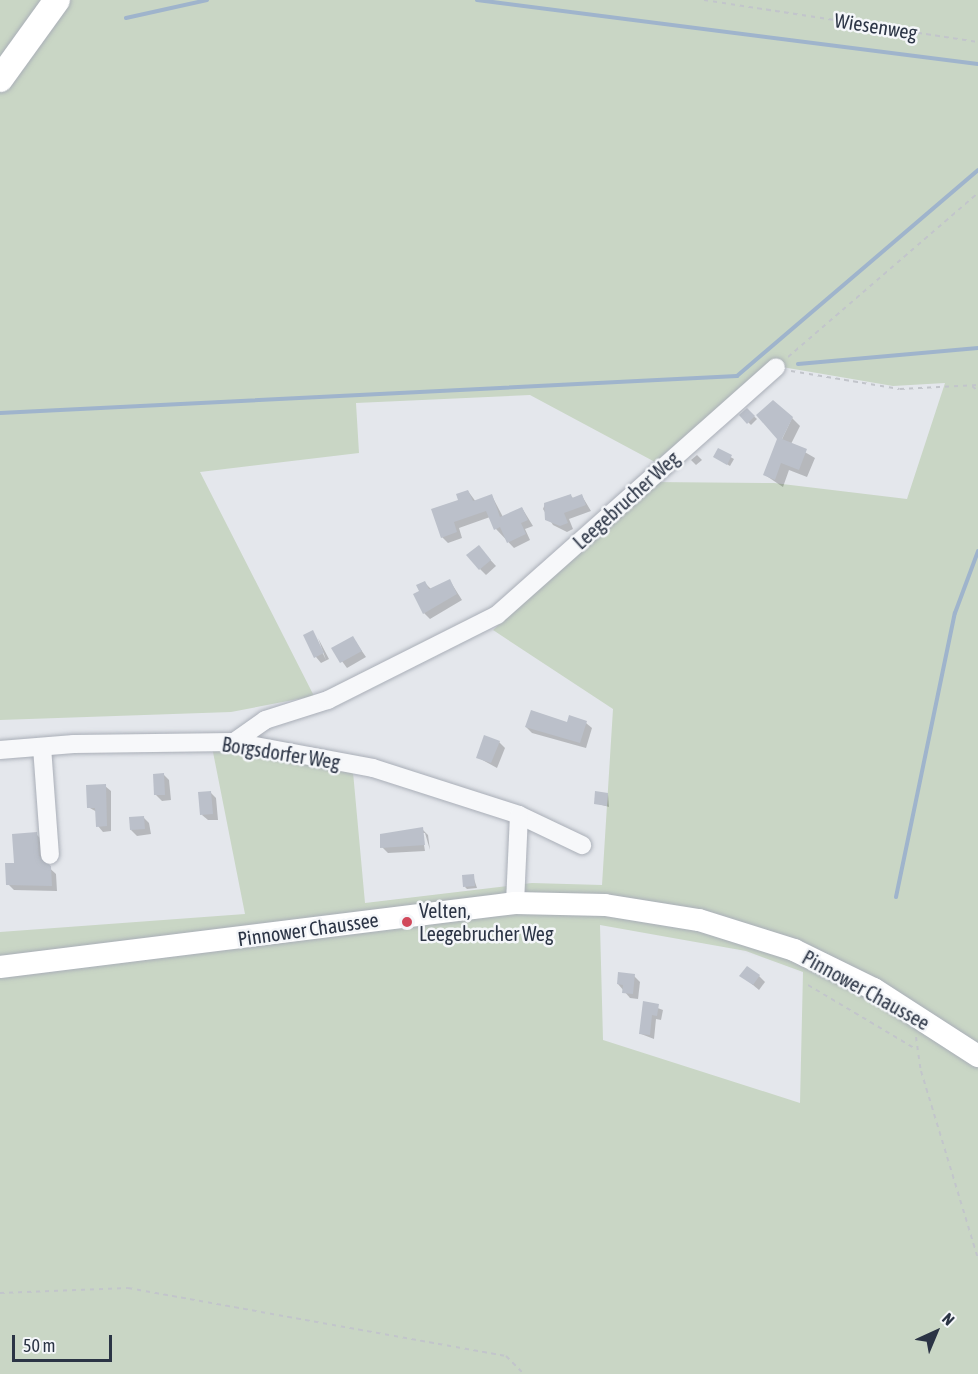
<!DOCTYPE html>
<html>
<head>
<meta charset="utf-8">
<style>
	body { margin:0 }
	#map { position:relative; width:978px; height:1374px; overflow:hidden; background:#e4e7ec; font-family:"Asap Condensed",sans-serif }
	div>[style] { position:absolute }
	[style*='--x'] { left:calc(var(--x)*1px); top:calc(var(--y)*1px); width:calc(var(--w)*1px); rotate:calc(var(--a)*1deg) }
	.green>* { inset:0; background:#c9d6c5 }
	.shadow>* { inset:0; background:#0003 }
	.stream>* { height:4px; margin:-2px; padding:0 2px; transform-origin:2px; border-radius:2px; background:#9fb4cc }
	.building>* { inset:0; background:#bbc0ca }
	.path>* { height:2px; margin-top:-1px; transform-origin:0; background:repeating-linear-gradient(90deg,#c2c5cb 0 4.5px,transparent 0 9px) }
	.roads { filter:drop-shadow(0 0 2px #a9aeb7) drop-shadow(0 0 2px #a9aeb7) }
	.minor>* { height:18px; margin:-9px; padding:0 9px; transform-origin:9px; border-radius:9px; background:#f7f8fa }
	.major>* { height:22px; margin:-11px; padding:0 11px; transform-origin:11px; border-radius:11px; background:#fff }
	.highway>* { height:26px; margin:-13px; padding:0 13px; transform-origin:13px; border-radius:13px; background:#fff }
	.dots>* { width:16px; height:16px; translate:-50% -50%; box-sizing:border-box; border:3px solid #f4f6f9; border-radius:50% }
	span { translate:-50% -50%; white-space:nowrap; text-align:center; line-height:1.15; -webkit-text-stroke:5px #f4f6f9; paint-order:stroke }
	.street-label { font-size:20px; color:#2b3445 }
	.poi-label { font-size:20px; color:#2b3445 }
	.left { translate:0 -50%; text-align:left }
	.north { position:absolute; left:906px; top:1302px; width:60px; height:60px; -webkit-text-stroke:4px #f4f6f9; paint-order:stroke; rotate:44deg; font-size:16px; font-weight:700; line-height:24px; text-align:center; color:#2b3445 }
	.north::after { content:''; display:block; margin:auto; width:21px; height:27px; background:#2b3445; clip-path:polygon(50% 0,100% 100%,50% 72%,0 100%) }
	.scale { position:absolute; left:12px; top:1335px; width:100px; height:27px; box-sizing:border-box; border:3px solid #2b3445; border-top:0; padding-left:8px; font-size:18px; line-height:21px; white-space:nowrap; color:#2b3445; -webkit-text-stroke:4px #f4f6f9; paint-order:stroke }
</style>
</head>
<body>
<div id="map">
	<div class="green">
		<div style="clip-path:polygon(evenodd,0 0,978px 0,978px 1374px,0 1374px,0 932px,245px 914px,212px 747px,353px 772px,365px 903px,532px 883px,602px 885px,613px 709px,493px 630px,653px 482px,774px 483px,907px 499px,945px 383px,893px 386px,782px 367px,748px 383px,655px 462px,530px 395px,356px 403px,359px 453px,200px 472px,314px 696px,231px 712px,0 720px,0 0,600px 925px,746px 951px,803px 972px,800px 1103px,603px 1040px,600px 925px)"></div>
	</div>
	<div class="shadow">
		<div style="clip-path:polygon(747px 410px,757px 419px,751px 425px,741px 415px)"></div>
		<div style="clip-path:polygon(792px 418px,800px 426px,791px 444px,815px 458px,807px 477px,789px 470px,783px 487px,765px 475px)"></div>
		<div style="clip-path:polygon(718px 450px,734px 459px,730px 466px,715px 457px)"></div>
		<div style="clip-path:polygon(697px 455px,702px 460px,696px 465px,691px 460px)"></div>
		<div style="clip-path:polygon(468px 491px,476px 502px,492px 496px,503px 517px,522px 508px,533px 526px,525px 529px,530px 540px,514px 548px,496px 529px,490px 517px,459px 528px,462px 538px,448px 543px,442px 537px)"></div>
		<div style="clip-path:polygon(570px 495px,574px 499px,582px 496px,591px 511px,569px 519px,573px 529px,567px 532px,553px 525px,543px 509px,545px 504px)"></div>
		<div style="clip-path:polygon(484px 553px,496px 566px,486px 575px,480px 569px)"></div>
		<div style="clip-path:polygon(450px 581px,462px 600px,430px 619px,424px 613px,425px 583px,431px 589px)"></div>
		<div style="clip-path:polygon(313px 632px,326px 660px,318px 638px,329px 659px,321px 663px,316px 657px)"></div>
		<div style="clip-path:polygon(353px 638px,366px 657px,347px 668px,333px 649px)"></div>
		<div style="clip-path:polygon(586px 723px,592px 728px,586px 748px,532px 733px,526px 727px)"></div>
		<div style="clip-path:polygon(499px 742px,505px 748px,497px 768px,477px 757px)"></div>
		<div style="clip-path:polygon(163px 774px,169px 780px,171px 800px,162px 801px,156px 795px)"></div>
		<div style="clip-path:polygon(105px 786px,111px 791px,111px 831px,103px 832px,98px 826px,97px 812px,88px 807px)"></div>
		<div style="clip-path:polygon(210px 792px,216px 798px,218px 820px,208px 820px,202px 815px)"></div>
		<div style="clip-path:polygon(608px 794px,609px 807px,595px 803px)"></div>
		<div style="clip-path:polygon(143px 817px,149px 823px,151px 834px,137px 836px,131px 830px)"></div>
		<div style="clip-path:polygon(422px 829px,428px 835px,430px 850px,425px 833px,422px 833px,425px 851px,388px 853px,382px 847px)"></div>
		<div style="clip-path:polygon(36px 834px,42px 840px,44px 863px,56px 874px,57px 891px,14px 890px,8px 884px,15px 864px)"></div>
		<div style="clip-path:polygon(473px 876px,477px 888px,467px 889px,465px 887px)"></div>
		<div style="clip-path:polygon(741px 975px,759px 976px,765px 982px,759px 990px)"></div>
		<div style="clip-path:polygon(634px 976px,640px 982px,638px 999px,630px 998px,618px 984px)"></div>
		<div style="clip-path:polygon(644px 1003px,663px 1010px,661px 1020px,656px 1019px,654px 1039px,641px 1034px)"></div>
	</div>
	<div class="stream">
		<div style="--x:477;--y:0;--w:505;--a:7.28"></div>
		<div style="--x:126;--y:18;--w:83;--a:-12.5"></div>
		<div style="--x:798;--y:364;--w:181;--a:-5.1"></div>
		<div style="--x:0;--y:413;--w:738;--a:-2.87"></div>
		<div style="--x:737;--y:376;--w:317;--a:-40.5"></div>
		<div style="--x:896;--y:897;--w:290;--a:-78.3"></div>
		<div style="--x:955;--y:613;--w:66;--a:-69.6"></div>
	</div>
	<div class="building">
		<div style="clip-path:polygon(773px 400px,793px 417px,782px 439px,807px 449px,799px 470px,781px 463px,775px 480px,763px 475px,777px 439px,756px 415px)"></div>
		<div style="clip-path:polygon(747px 408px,755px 416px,747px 424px,739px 415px)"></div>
		<div style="clip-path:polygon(718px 448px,732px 455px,727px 465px,713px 457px)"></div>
		<div style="clip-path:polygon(468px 490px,473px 501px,492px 494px,500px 517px,522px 507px,528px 520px,521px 523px,526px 534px,507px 543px,500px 527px,494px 530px,486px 511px,454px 522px,457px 532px,441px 538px,431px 509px,458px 500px,456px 494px)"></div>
		<div style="clip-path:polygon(571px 494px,572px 498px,582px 494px,586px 505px,564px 513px,568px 523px,560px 526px,545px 520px,544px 503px)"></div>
		<div style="clip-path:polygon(479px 545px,491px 560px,479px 570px,466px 555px)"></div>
		<div style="clip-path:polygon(450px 579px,457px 594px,423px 614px,413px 594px,419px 591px,416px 585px,425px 581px,429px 589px)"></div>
		<div style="clip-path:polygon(313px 630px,324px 653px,314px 658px,303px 635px)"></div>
		<div style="clip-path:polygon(353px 636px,362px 651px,340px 663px,331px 648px)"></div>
		<div style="clip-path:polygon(531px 710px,567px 722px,569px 715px,587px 721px,580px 743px,525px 727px)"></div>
		<div style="clip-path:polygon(484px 735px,500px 741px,491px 763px,476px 758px)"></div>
		<div style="clip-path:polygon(164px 773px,165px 795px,154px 795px,153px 774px)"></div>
		<div style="clip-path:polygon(106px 784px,107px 826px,96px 827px,95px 808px,87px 808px,86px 785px)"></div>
		<div style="clip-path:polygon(211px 791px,213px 814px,200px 815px,198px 792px)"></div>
		<div style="clip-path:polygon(595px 791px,608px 793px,607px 806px,594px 804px)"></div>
		<div style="clip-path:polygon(144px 816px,145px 829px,130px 830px,129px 817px)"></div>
		<div style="clip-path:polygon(423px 827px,425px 845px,380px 848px,380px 834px)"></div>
		<div style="clip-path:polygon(37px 832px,39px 856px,51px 866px,52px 886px,6px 885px,5px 863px,14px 863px,12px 834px)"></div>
		<div style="clip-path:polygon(474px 874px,475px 886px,463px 887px,462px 875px)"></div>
		<div style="clip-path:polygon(747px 966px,760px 975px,753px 985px,739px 976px)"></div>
		<div style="clip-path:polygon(618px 972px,635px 974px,633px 994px,622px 993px,623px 985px,617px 984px)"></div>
		<div style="clip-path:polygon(643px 1001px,659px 1004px,657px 1016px,652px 1015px,650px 1035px,639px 1034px)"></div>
	</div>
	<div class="path">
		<div style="--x:704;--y:0;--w:277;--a:8.7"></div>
		<div style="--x:788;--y:357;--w:251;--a:-40.8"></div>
		<div style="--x:791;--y:371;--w:110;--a:9.4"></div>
		<div style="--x:900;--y:389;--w:78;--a:-2.9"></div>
		<div style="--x:972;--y:386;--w:8;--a:40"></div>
		<div style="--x:808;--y:985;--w:126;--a:30.7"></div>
		<div style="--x:916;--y:1037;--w:34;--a:82"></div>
		<div style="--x:921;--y:1071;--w:196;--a:73.1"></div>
		<div style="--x:0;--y:1293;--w:128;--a:-2.2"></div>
		<div style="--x:128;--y:1288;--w:384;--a:10.2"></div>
		<div style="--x:506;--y:1356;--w:25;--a:45"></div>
	</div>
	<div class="roads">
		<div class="minor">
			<div style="--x:234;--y:742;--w:38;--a:-35"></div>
			<div style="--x:265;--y:720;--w:66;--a:-17.6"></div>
			<div style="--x:328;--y:700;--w:189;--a:-26.7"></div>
			<div style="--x:497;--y:615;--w:373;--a:-41.6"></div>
			<div style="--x:42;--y:747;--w:108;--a:85.8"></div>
			<div style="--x:0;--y:750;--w:74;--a:-4.6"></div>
			<div style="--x:74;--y:744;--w:160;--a:-0.7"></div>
			<div style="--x:234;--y:742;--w:141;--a:10.6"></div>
			<div style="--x:373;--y:768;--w:153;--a:17.8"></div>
			<div style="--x:519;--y:815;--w:70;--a:25.5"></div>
			<div style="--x:515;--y:903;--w:88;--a:-87.4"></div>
		</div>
		<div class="major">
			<div style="--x:0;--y:967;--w:519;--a:-7.08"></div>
			<div style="--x:515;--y:903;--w:90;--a:1.3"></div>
			<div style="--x:605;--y:905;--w:95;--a:9.1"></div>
			<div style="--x:699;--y:920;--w:100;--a:17.5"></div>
			<div style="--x:794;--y:950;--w:89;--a:26"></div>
			<div style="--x:874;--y:989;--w:124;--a:32.8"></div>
		</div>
		<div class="highway">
			<div style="--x:0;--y:79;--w:97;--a:-54.2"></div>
		</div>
	</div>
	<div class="dots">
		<div style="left:407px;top:922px;background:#d1495b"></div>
	</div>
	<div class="street-label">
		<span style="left:876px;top:26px;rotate:9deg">Wiesenweg</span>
		<span style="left:626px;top:500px;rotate:-42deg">Leegebrucher Weg</span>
		<span style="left:281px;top:753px;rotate:9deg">Borgsdorfer Weg</span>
		<span style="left:308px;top:929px;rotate:-8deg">Pinnower Chaussee</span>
		<span style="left:866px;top:990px;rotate:29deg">Pinnower Chaussee</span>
	</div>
	<div class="poi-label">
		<span class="left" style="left:419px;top:922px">Velten,<br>Leegebrucher Weg</span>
	</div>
	<div class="north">N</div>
	<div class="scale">50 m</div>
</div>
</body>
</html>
